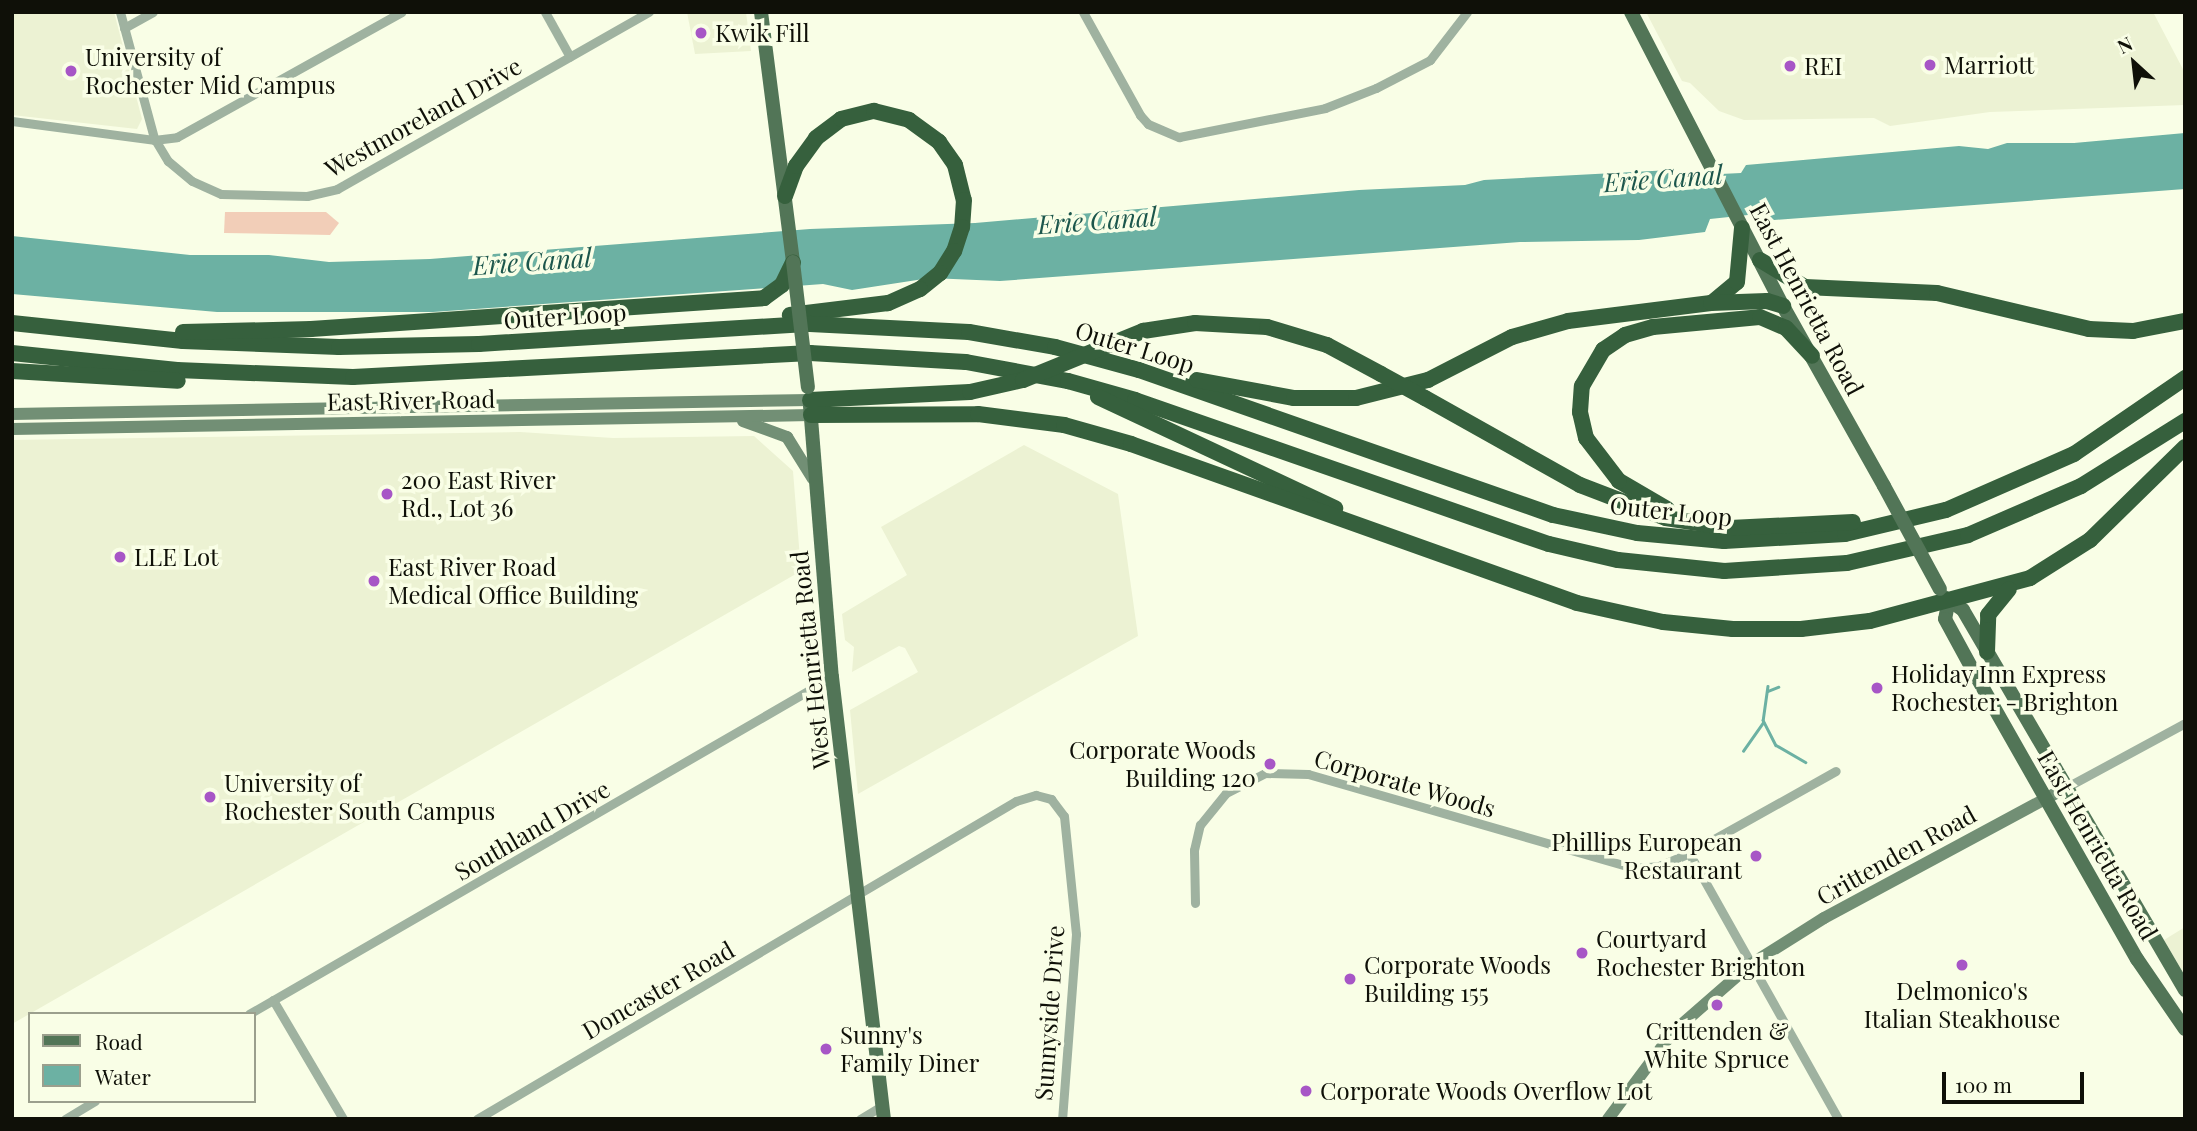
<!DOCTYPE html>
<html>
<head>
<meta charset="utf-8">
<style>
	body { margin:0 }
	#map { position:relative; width:2197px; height:1131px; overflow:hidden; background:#f9fee6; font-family:"Playfair Display",serif }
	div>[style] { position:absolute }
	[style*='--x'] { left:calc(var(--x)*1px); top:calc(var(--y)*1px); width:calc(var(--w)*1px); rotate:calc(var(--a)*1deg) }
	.built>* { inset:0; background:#ecf2d3 }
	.green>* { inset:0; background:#f2ceb8 }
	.water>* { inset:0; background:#6cb1a3 }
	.stream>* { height:2.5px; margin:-1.25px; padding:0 1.25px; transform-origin:1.25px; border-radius:1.25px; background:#6cb1a3 }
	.street>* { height:9px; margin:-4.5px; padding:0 4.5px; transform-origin:4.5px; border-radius:4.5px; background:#9fb2a0 }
	.secondary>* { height:12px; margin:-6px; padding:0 6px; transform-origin:6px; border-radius:6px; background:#728f75 }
	.primary>* { height:14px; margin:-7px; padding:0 7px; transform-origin:7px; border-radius:7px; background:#527557 }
	.highway>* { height:16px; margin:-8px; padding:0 8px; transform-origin:8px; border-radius:8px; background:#36603d }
	.primary-bridge>* { height:14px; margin:-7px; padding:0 7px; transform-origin:7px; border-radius:7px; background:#527557 }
	.highway-bridge>* { height:16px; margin:-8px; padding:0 8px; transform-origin:8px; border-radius:8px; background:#36603d }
	.dots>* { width:19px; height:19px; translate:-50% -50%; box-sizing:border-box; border:4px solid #f9fee6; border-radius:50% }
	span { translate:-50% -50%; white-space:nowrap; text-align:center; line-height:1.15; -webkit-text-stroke:7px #f9fee6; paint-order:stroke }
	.poi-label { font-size:24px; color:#0f1008 }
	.left { translate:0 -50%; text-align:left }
	.right { translate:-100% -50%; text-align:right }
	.street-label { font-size:24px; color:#0f1008 }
	.water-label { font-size:26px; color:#1c564c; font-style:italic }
	.frame { position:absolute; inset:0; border:14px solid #0f1008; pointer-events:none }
	.legend { position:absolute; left:28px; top:1012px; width:228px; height:91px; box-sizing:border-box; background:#f9fee6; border:2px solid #9b9f8d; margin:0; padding:9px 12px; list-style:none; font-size:21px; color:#0f1008 }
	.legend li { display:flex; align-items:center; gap:14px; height:35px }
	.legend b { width:35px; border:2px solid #9b9f8d }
	.north { position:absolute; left:2099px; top:28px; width:70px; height:70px; -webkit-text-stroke:5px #f9fee6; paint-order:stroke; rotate:333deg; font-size:19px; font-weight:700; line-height:28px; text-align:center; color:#0f1008 }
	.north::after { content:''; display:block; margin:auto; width:24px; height:32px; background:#0f1008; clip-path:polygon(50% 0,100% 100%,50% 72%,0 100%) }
	.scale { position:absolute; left:1942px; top:1072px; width:142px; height:32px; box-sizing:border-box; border:4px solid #0f1008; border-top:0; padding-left:9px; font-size:21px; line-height:24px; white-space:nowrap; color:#0f1008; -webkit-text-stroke:5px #f9fee6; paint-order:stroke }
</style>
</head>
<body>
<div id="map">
	<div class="built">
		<div style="clip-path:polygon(12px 12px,114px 12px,142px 119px,137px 129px,12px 115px)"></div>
		<div style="clip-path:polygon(687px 12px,746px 12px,751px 51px,695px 54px)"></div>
		<div style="clip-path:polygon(1646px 12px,2153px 12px,2185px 73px,2185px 105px,1990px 112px,1890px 126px,1874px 118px,1744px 120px,1719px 111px,1690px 83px,1682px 81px)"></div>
		<div style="clip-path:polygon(520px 432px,613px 438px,754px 436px,793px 471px,801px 571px,12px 1024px,12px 440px)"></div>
		<div style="clip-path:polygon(1024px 445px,1118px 494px,1138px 636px,858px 794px,850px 710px,918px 672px,905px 648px,899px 646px,852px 672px,854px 647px,845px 640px,842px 614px,907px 575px,881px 527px)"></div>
		<div style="clip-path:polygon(2185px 927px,2185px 976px,2164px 940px)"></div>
	</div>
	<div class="green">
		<div style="clip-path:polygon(225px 212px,326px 212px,339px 223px,330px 235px,224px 233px)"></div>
	</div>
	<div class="water">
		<div style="clip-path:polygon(2185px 133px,2185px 189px,1774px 220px,1767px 213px,1710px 219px,1705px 232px,1639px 240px,1520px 242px,1000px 281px,930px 278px,852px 290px,823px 284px,433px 312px,217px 312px,12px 294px,12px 236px,190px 255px,269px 255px,329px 262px,430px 259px,810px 229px,975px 223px,1359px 190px,1465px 185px,1484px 180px,1671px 170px,1680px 176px,1741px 173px,1746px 165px,1959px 146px,1988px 149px,2007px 143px,2074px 143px)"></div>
	</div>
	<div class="stream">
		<div style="--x:1768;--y:686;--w:34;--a:98"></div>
		<div style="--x:1763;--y:720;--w:28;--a:63"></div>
		<div style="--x:1776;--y:745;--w:34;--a:30"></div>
		<div style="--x:1768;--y:691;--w:11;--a:-22"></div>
		<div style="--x:1743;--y:751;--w:35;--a:-55"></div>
	</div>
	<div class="street">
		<div style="--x:120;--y:12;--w:131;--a:74.9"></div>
		<div style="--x:154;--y:138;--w:27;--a:59"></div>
		<div style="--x:168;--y:161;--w:31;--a:40"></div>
		<div style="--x:192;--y:181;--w:32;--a:24"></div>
		<div style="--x:221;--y:194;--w:86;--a:1.3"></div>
		<div style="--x:307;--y:196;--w:31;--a:-13"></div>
		<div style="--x:337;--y:189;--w:359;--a:-29.6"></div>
		<div style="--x:545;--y:12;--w:51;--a:60.9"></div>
		<div style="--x:1083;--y:12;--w:118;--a:61"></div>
		<div style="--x:1140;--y:115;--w:12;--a:48"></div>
		<div style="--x:1148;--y:124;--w:34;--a:23"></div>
		<div style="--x:1179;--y:137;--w:149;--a:-11.2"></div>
		<div style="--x:1325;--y:108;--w:55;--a:-21.4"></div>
		<div style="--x:1376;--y:88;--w:61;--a:-27.4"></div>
		<div style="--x:1430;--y:60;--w:61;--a:-52.4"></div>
		<div style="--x:124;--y:28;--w:33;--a:-29"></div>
		<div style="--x:12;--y:121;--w:143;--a:7.6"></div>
		<div style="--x:154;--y:140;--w:23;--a:-7"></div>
		<div style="--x:177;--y:137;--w:257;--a:-29.1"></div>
		<div style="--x:2065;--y:788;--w:136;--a:-28.4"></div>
		<div style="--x:1689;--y:853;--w:305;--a:60.7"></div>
		<div style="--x:1195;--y:903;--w:53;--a:-91.1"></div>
		<div style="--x:1194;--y:850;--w:26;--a:-77"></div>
		<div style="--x:1200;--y:825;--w:41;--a:-50.9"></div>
		<div style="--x:1226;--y:793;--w:44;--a:-27.1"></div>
		<div style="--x:1265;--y:773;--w:43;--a:1.3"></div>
		<div style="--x:1308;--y:774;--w:338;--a:16.1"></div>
		<div style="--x:1633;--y:868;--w:26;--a:-4"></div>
		<div style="--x:1659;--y:866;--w:33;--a:-23"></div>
		<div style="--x:1689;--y:853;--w:168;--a:-29.2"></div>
		<div style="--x:273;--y:1000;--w:138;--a:59.5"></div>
		<div style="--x:249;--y:1014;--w:673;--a:-30.03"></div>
		<div style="--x:65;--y:1119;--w:35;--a:-31"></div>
		<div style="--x:477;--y:1119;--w:626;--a:-30.54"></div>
		<div style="--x:1016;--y:801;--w:21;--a:-17"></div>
		<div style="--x:1036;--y:795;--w:16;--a:15"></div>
		<div style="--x:1051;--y:799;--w:21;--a:53"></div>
		<div style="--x:1064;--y:816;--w:119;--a:84.2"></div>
		<div style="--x:1076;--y:934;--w:186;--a:94.3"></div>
		<div style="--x:860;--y:1119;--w:26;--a:-31"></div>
	</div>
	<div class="secondary">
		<div style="--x:12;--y:414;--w:798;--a:-1.01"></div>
		<div style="--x:743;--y:421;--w:47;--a:20"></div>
		<div style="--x:787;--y:437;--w:49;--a:58.2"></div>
		<div style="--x:12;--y:429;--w:799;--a:-1"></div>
		<div style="--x:1608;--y:1119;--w:109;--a:-53.2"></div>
		<div style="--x:1673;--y:1032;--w:103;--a:-41.1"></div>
		<div style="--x:1751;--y:964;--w:86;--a:-32.2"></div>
		<div style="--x:1824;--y:918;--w:274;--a:-28.3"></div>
	</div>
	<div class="primary">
		<div style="--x:761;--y:12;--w:252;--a:82.7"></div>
		<div style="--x:1631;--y:12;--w:331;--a:62.7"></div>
		<div style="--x:1783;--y:306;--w:206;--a:60.7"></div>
		<div style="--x:810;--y:406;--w:272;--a:85.4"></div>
		<div style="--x:832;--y:677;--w:445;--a:83.3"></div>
		<div style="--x:1944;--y:597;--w:23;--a:34"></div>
		<div style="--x:1963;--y:610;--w:440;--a:59.7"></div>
		<div style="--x:1948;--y:604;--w:15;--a:101"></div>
		<div style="--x:1945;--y:619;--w:63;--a:61.4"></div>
		<div style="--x:1975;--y:674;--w:328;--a:60.4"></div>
		<div style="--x:2137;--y:959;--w:85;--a:55.6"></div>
	</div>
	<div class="highway">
		<div style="--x:785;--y:196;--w:32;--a:-70"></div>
		<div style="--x:796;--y:166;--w:34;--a:-54"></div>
		<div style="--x:816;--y:138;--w:31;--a:-37"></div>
		<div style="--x:841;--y:119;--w:34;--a:-14"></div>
		<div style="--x:874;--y:111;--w:36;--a:14"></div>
		<div style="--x:909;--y:120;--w:37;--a:36"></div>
		<div style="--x:939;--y:142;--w:28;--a:55"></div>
		<div style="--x:955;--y:165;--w:36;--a:76"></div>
		<div style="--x:964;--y:200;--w:27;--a:94"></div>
		<div style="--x:962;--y:227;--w:25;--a:108"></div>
		<div style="--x:954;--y:251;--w:26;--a:122"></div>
		<div style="--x:940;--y:273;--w:26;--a:141"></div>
		<div style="--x:920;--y:289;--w:35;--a:156"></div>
		<div style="--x:888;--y:303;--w:99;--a:173"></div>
		<div style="--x:1760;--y:260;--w:52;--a:31"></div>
		<div style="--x:1805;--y:287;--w:132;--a:2.6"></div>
		<div style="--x:1937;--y:293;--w:156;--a:13.3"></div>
		<div style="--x:2089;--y:329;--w:44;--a:2.6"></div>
		<div style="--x:2133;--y:331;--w:53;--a:-10.9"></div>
		<div style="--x:1713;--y:302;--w:31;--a:-40"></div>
		<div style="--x:1737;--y:282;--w:54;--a:-84.7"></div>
		<div style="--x:12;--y:323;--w:172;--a:6"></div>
		<div style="--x:183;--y:341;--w:156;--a:2.2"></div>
		<div style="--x:339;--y:347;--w:140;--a:-1.2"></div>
		<div style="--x:479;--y:344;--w:332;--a:-3.5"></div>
		<div style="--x:810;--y:324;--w:159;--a:2.9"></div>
		<div style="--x:969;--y:332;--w:87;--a:9.9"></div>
		<div style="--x:1055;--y:347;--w:87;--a:15.3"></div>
		<div style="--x:1139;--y:370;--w:439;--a:19.3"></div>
		<div style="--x:1553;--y:515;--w:86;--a:12.1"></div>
		<div style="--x:1637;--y:533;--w:87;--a:5.3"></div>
		<div style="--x:1724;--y:541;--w:121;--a:-3.3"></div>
		<div style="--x:1845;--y:534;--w:104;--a:-13.4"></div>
		<div style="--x:1946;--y:510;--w:140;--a:-23.6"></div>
		<div style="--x:2074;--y:454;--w:135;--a:-34.4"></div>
		<div style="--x:1143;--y:331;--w:53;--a:-8.7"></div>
		<div style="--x:1195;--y:323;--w:72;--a:3.2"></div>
		<div style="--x:1267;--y:327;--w:63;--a:16.7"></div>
		<div style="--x:1327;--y:345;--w:61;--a:28.2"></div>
		<div style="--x:183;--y:332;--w:128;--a:-1.3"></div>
		<div style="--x:311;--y:329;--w:454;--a:-3.9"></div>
		<div style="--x:764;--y:298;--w:22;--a:-36"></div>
		<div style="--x:782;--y:285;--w:25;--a:-64"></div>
		<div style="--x:12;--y:353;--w:166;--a:5.9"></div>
		<div style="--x:177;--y:370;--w:176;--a:2.3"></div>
		<div style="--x:353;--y:377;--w:458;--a:-3"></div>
		<div style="--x:810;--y:353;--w:156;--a:3.3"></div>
		<div style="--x:966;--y:362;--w:104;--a:10.6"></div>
		<div style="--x:1068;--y:381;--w:70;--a:15.8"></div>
		<div style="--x:1135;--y:400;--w:438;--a:19.2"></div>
		<div style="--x:1549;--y:544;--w:71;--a:13.1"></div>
		<div style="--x:1618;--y:560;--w:107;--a:5.9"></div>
		<div style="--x:1724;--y:571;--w:123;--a:-3.7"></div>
		<div style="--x:1847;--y:563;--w:124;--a:-13"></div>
		<div style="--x:1968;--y:535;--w:123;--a:-23.4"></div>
		<div style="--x:2081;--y:486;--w:123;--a:-32"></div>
		<div style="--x:12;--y:371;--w:166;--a:3.4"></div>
		<div style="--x:1197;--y:380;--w:99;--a:10.5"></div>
		<div style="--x:1294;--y:398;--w:62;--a:0"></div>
		<div style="--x:1356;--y:398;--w:74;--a:-14"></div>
		<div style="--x:1428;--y:380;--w:94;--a:-27.1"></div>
		<div style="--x:1512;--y:337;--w:58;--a:-15.9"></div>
		<div style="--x:1568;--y:321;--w:144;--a:-7.2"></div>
		<div style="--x:1711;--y:303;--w:56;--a:-2"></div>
		<div style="--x:1767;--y:301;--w:17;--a:17"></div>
		<div style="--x:1098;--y:397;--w:262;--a:25.1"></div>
		<div style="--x:1425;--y:398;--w:178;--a:29.3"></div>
		<div style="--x:1580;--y:485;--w:92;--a:21"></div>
		<div style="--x:1666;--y:518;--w:65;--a:8.9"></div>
		<div style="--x:1730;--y:528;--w:123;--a:-2.8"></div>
		<div style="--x:810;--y:400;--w:160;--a:-2.9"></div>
		<div style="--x:811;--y:415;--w:167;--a:-0.3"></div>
		<div style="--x:978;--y:414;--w:87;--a:7.3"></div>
		<div style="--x:1064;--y:425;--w:70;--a:15.8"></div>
		<div style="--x:1131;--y:444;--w:473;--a:19.6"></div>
		<div style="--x:1577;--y:603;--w:88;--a:12.5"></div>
		<div style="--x:1663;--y:622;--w:70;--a:5.7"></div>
		<div style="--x:1733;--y:629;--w:68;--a:0"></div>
		<div style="--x:1801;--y:629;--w:69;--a:-6.6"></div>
		<div style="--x:1870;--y:621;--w:166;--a:-15"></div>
		<div style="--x:2030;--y:578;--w:71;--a:-32.3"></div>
		<div style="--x:2090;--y:540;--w:133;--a:-44.4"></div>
		<div style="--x:1667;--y:509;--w:56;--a:-149.7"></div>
		<div style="--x:1619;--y:481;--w:54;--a:-127.5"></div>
		<div style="--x:1586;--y:438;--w:27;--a:-103"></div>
		<div style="--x:1580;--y:412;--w:26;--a:-86"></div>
		<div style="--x:1582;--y:386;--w:42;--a:-59.7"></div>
		<div style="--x:1603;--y:350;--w:27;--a:-34"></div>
		<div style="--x:1625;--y:335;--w:29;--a:-16"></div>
		<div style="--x:1653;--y:327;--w:107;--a:-5.3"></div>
		<div style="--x:1760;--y:317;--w:28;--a:23"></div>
		<div style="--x:1786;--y:328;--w:38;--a:47"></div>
		<div style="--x:1987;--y:652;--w:37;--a:-88"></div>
		<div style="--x:1988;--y:615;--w:33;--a:-51"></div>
	</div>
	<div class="primary-bridge">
		<div style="--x:793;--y:262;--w:126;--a:83.2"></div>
		<div style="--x:1884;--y:486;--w:117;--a:61.5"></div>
	</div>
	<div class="highway-bridge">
		<div style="--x:1381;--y:374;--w:50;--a:28.6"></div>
		<div style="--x:970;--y:392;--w:54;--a:-12.8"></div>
		<div style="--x:1023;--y:380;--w:130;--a:-22.2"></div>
	</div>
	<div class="dots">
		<div style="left:701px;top:33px;background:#a756c6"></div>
		<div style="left:1930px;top:65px;background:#a756c6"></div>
		<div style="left:1790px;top:66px;background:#a756c6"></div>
		<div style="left:71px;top:71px;background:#a756c6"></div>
		<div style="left:387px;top:494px;background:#a756c6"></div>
		<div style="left:120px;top:557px;background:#a756c6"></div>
		<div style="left:374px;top:581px;background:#a756c6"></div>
		<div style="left:1877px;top:688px;background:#a756c6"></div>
		<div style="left:1270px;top:764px;background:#a756c6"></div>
		<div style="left:210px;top:797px;background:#a756c6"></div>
		<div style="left:1756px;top:856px;background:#a756c6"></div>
		<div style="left:1582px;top:953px;background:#a756c6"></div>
		<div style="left:1962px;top:965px;background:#a756c6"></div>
		<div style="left:1350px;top:979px;background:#a756c6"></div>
		<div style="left:1717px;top:1005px;background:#a756c6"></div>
		<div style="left:826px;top:1049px;background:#a756c6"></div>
		<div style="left:1306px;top:1091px;background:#a756c6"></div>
	</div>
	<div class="poi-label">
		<span class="left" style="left:715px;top:33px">Kwik Fill</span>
		<span class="left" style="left:85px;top:71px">University of<br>Rochester Mid Campus</span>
		<span class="left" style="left:1944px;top:65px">Marriott</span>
		<span class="left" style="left:1804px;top:66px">REI</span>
		<span class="left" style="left:401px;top:494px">200 East River<br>Rd., Lot 36</span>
		<span class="left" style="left:134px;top:557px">LLE Lot</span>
		<span class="left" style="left:388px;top:581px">East River Road<br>Medical Office Building</span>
		<span class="left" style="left:1891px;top:688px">Holiday Inn Express<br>Rochester - Brighton</span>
		<span class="right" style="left:1256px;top:764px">Corporate Woods<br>Building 120</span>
		<span class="left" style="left:224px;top:797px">University of<br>Rochester South Campus</span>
		<span class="right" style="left:1742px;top:856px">Phillips European<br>Restaurant</span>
		<span class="left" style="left:1596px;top:953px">Courtyard<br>Rochester Brighton</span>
		<span class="left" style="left:1364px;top:979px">Corporate Woods<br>Building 155</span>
		<span style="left:1962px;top:1005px">Delmonico's<br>Italian Steakhouse</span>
		<span style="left:1717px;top:1045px">Crittenden &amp;<br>White Spruce</span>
		<span class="left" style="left:840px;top:1049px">Sunny's<br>Family Diner</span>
		<span class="left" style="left:1320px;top:1091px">Corporate Woods Overflow Lot</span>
	</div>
	<div class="street-label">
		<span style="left:423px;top:117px;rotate:-29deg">Westmoreland Drive</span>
		<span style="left:1807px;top:299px;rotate:62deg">East Henrietta Road</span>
		<span style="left:565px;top:316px;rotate:-4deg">Outer Loop</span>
		<span style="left:1135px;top:347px;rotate:17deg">Outer Loop</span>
		<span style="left:411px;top:400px;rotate:-1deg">East River Road</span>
		<span style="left:1671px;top:511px;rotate:6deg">Outer Loop</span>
		<span style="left:810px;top:660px;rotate:-96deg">West Henrietta Road</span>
		<span style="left:1405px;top:783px;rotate:16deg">Corporate Woods</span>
		<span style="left:532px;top:830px;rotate:-30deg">Southland Drive</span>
		<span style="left:2098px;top:845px;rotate:60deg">East Henrietta Road</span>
		<span style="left:1896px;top:855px;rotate:-29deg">Crittenden Road</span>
		<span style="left:658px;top:990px;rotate:-30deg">Doncaster Road</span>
		<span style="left:1049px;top:1013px;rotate:-86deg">Sunnyside Drive</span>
	</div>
	<div class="water-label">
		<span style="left:1663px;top:178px;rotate:-4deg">Erie Canal</span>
		<span style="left:1097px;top:220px;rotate:-4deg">Erie Canal</span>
		<span style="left:532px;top:261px;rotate:-4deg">Erie Canal</span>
	</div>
	<div class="frame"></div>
	<ul class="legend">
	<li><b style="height:9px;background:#527557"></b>Road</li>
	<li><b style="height:19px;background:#6cb1a3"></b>Water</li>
	</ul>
	<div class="north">N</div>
	<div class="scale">100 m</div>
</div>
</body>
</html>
